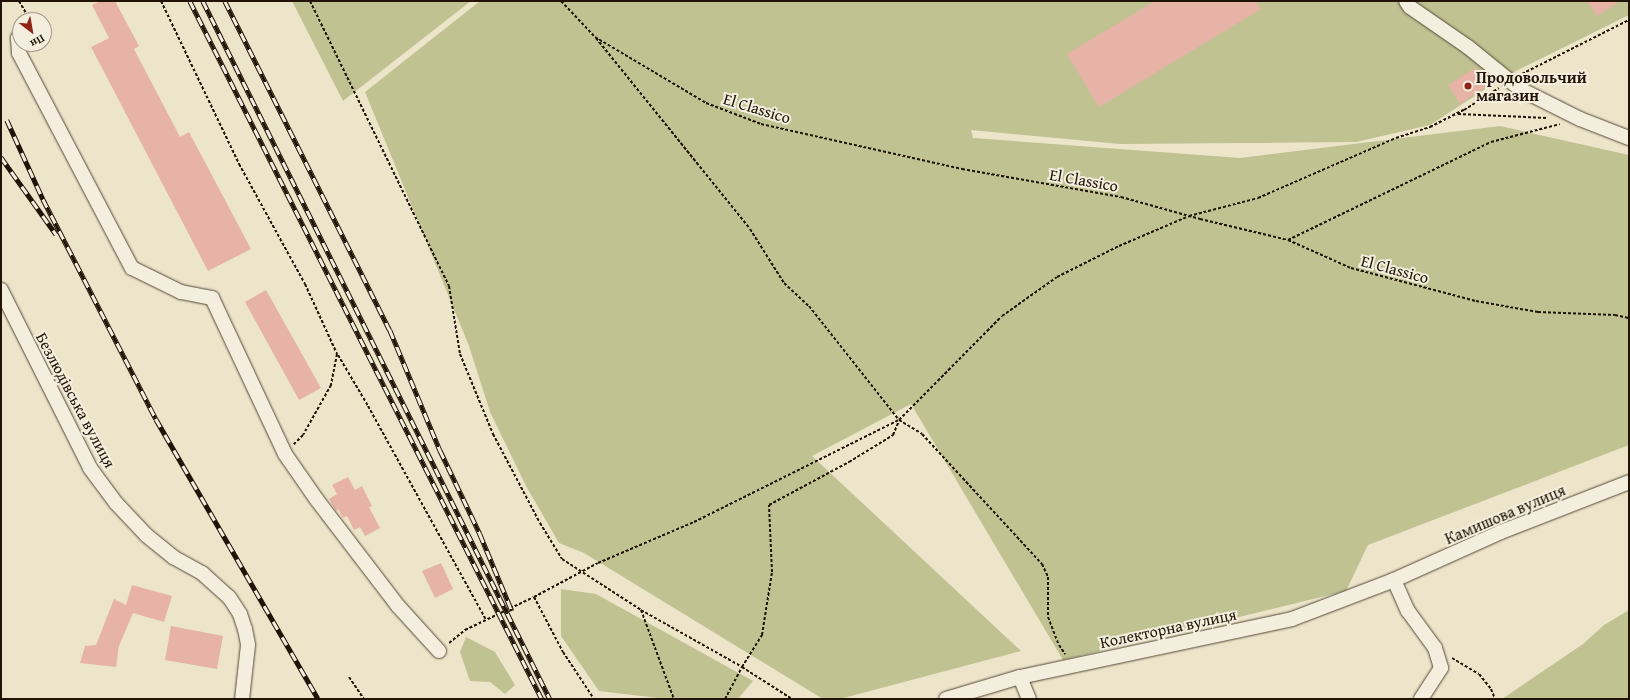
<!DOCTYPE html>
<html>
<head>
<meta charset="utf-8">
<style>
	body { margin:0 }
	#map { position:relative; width:1630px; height:700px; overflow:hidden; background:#ede5ca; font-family:"Gentium Book Plus",serif }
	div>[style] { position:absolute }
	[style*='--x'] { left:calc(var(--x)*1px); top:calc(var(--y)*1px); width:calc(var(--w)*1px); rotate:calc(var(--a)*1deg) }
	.green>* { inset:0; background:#c0c292 }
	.building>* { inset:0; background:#e6b3a6 }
	.path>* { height:2px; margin-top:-1px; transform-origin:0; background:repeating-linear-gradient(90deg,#211306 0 3px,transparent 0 5px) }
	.roads { filter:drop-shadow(0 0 1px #544837) drop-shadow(0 0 1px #544837) }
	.minor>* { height:14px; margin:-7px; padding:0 7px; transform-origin:7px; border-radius:7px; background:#f3eedd }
	.rail>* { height:4.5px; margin-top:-2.25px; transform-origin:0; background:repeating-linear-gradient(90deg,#f3eedd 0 9px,#211306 0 18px); box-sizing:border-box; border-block:1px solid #211306 }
	.dots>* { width:11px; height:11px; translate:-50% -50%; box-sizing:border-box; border:2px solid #f3eedd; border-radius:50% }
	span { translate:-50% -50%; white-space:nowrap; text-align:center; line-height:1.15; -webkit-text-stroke:4px #f3eedd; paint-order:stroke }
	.poi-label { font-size:16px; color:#211306; font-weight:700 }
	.left { translate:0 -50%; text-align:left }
	.street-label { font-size:16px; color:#211306 }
	.frame { position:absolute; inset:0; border:2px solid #211306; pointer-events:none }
	.north { position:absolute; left:12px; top:12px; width:40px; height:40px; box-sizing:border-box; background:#f3eedd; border:1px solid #9f9687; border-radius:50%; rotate:149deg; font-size:11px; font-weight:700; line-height:16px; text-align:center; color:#211306 }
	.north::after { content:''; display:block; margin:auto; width:14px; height:18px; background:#8f2418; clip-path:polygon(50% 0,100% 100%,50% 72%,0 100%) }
</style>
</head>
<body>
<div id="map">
	<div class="green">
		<div style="clip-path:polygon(292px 1px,471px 1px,343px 101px)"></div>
		<div style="clip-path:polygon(480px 1px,1629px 1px,1629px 15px,1504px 77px,1430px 125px,1356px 142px,1120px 144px,971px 130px,973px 138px,1240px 158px,1500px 126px,1629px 155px,1629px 445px,1368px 545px,1346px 591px,1063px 660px,911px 404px,812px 456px,1021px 651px,840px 699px,823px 699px,584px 553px,559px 543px,526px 486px,490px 412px,469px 346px,365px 92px)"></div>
		<div style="clip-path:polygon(561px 589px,596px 594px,753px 681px,738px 699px,666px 699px,599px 691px,561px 636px)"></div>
		<div style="clip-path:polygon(1629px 610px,1629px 699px,1502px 699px,1583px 644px,1604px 625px)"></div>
		<div style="clip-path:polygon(466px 637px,495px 652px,515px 685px,505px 694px,490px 682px,470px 681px,460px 652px)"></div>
	</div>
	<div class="building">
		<div style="clip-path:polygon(100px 1px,115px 1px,139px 46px,134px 49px,180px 137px,189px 132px,251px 249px,208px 271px,91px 47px,109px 38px,92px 5px)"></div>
		<div style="clip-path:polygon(1155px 1px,1256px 1px,1261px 9px,1099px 107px,1067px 54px)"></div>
		<div style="clip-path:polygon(1587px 1px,1620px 1px,1597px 16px)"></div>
		<div style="clip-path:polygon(1475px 68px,1487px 86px,1460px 104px,1448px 85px)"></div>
		<div style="clip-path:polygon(266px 290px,321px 388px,299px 400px,245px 302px)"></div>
		<div style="clip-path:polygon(348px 477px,355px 490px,362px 486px,372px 506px,369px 507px,380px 528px,365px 536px,360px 527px,354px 530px,347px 516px,343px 518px,338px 509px,336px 511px,329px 499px,337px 494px,332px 485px)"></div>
		<div style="clip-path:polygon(441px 563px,453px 589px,435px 598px,422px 571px)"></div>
		<div style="clip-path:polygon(132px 585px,172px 596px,164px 622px,133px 613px,119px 646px,116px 667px,80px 663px,85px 646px,96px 645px,114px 599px,126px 605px)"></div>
		<div style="clip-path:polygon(171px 626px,223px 636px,217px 669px,165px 660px)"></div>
	</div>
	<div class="path">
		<div style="--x:19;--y:1;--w:22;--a:60"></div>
		<div style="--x:161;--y:1;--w:181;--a:64.4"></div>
		<div style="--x:239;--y:164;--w:137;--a:61.2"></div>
		<div style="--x:305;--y:284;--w:77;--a:65.4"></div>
		<div style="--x:337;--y:354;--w:32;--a:101"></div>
		<div style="--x:331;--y:385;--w:57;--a:119.2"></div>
		<div style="--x:303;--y:435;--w:13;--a:135"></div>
		<div style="--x:310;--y:1;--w:317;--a:64"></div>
		<div style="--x:449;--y:286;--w:69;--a:80.8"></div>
		<div style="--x:460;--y:354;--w:87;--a:67.6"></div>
		<div style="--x:493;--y:434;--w:101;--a:62.2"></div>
		<div style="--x:540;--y:523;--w:42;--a:58.6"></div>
		<div style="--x:562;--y:559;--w:94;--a:32.8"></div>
		<div style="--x:641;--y:610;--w:116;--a:29.4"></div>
		<div style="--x:742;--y:667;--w:59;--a:32.6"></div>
		<div style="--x:561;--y:1;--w:50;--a:46.6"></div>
		<div style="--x:595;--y:37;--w:129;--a:30.7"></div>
		<div style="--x:706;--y:103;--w:59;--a:20.9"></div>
		<div style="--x:761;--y:124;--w:206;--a:12.6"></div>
		<div style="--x:962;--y:169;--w:161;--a:10"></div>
		<div style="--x:1121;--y:197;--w:82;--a:15.6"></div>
		<div style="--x:1200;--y:219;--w:90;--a:13.4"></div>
		<div style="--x:1288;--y:240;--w:69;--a:24"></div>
		<div style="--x:1351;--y:268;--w:129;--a:14.8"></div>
		<div style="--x:1476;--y:301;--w:63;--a:10.1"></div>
		<div style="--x:1538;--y:312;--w:77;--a:2.2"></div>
		<div style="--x:1615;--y:315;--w:14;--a:12"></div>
		<div style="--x:596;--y:38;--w:245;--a:51.1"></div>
		<div style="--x:750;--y:229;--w:64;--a:57.8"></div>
		<div style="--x:784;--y:283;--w:34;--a:43"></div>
		<div style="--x:809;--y:306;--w:145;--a:51.7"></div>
		<div style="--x:899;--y:420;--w:27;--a:31"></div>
		<div style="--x:922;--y:434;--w:177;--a:47.3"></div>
		<div style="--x:1042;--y:564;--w:14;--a:65"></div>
		<div style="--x:1048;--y:577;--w:40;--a:90"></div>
		<div style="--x:1048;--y:617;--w:30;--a:69"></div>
		<div style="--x:1059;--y:645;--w:11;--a:56"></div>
		<div style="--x:1522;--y:74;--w:120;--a:-26.8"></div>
		<div style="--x:1458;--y:114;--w:89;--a:2.6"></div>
		<div style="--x:1288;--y:240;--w:225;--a:-25.8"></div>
		<div style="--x:1491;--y:142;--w:71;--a:-14.6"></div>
		<div style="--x:338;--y:355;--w:59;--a:59.5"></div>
		<div style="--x:368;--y:406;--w:244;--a:61.1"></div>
		<div style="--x:534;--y:597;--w:62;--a:62.2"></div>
		<div style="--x:563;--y:652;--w:56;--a:56.6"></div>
		<div style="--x:641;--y:610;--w:95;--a:69.7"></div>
		<div style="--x:449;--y:643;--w:21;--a:-39"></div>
		<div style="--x:465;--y:630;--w:76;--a:-25.6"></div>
		<div style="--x:534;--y:597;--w:72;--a:-28"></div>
		<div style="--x:598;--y:563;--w:104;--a:-23.1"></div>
		<div style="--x:694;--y:522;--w:229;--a:-26.5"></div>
		<div style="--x:899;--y:420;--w:146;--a:-45.3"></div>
		<div style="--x:1002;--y:316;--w:67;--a:-35.3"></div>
		<div style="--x:1057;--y:277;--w:69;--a:-26.6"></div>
		<div style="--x:1119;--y:246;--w:76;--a:-23.2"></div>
		<div style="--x:1189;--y:216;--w:71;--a:-14.6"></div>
		<div style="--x:1258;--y:198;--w:150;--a:-23.5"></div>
		<div style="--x:1396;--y:138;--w:36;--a:-18"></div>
		<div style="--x:1430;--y:127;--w:38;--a:-27"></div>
		<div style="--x:1464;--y:110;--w:41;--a:-32.2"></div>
		<div style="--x:1452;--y:658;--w:31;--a:31"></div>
		<div style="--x:1479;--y:674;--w:19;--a:51"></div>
		<div style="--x:1491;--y:689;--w:11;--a:68"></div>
		<div style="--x:349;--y:677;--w:27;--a:56"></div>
		<div style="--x:725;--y:699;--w:36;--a:-62"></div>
		<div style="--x:742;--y:667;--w:38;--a:-58"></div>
		<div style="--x:762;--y:635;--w:64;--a:-81"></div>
		<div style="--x:772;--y:572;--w:67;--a:-92.6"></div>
		<div style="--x:769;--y:505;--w:91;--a:-28.3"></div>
		<div style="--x:849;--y:462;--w:52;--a:-31.5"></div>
		<div style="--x:893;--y:435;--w:15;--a:-67"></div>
	</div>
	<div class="roads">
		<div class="minor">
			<div style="--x:1406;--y:1;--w:7;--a:56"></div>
			<div style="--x:1410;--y:7;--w:70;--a:34.6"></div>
			<div style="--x:1468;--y:47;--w:67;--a:38.9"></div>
			<div style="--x:1520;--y:89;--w:67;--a:26.6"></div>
			<div style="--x:1580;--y:119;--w:53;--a:21.2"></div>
			<div style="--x:20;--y:35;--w:4;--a:124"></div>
			<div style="--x:18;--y:38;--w:15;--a:86"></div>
			<div style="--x:19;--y:53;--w:243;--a:62.3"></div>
			<div style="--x:132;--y:268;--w:55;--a:26.1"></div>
			<div style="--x:181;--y:292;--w:32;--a:11"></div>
			<div style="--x:212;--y:298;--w:172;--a:64.9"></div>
			<div style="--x:285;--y:454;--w:56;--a:55.2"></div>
			<div style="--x:317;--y:500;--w:133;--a:52.6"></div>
			<div style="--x:398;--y:606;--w:61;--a:47.7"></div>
			<div style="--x:1;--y:290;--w:199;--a:63.4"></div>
			<div style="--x:90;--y:468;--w:44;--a:53.4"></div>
			<div style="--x:116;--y:503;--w:44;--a:46.8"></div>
			<div style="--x:146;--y:535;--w:35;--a:39"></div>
			<div style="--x:173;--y:557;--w:33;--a:29"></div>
			<div style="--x:202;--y:573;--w:36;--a:42"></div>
			<div style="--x:229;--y:597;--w:20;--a:57"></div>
			<div style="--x:240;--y:614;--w:16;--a:72"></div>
			<div style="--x:245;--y:629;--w:16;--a:79"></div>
			<div style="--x:248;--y:645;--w:54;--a:96.3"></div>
			<div style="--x:1394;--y:580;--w:34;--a:66"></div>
			<div style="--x:1408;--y:611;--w:46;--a:53.9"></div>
			<div style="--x:1435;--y:648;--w:21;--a:73"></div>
			<div style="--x:1441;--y:668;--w:37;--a:123"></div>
			<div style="--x:1020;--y:677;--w:24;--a:68"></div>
			<div style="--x:946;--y:699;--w:77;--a:-16.6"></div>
			<div style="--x:1020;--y:677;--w:278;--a:-12"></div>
			<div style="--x:1292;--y:619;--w:109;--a:-20.9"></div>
			<div style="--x:1394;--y:580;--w:117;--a:-24.2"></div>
			<div style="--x:1501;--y:532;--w:137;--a:-21.3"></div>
		</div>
	</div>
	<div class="rail">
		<div style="--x:190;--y:1;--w:782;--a:63.24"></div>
		<div style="--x:203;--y:1;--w:779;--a:63.57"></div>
		<div style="--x:225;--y:1;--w:368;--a:63.4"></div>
		<div style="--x:390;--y:330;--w:130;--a:67.4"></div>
		<div style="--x:440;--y:450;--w:93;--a:64.5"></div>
		<div style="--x:480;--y:534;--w:83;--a:67.4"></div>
		<div style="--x:7;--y:120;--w:87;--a:65.5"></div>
		<div style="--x:43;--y:199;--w:247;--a:62.8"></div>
		<div style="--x:156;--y:419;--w:323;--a:59.9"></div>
		<div style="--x:1;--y:157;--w:95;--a:54.5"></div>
	</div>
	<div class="dots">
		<div style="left:1468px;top:86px;background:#8f2418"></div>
	</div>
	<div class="poi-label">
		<span class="left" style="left:1476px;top:86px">Продовольчий<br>магазин</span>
	</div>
	<div class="street-label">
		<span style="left:757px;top:108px;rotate:17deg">El Classico</span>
		<span style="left:1084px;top:180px;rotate:10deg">El Classico</span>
		<span style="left:1395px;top:269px;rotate:15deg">El Classico</span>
		<span style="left:76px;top:400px;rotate:62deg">Безлюдівська вулиця</span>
		<span style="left:1505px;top:514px;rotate:-23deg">Камишова вулиця</span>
		<span style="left:1168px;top:628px;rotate:-12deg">Колекторна вулиця</span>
	</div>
	<div class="frame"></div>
	<div class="north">Пн</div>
</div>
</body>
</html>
